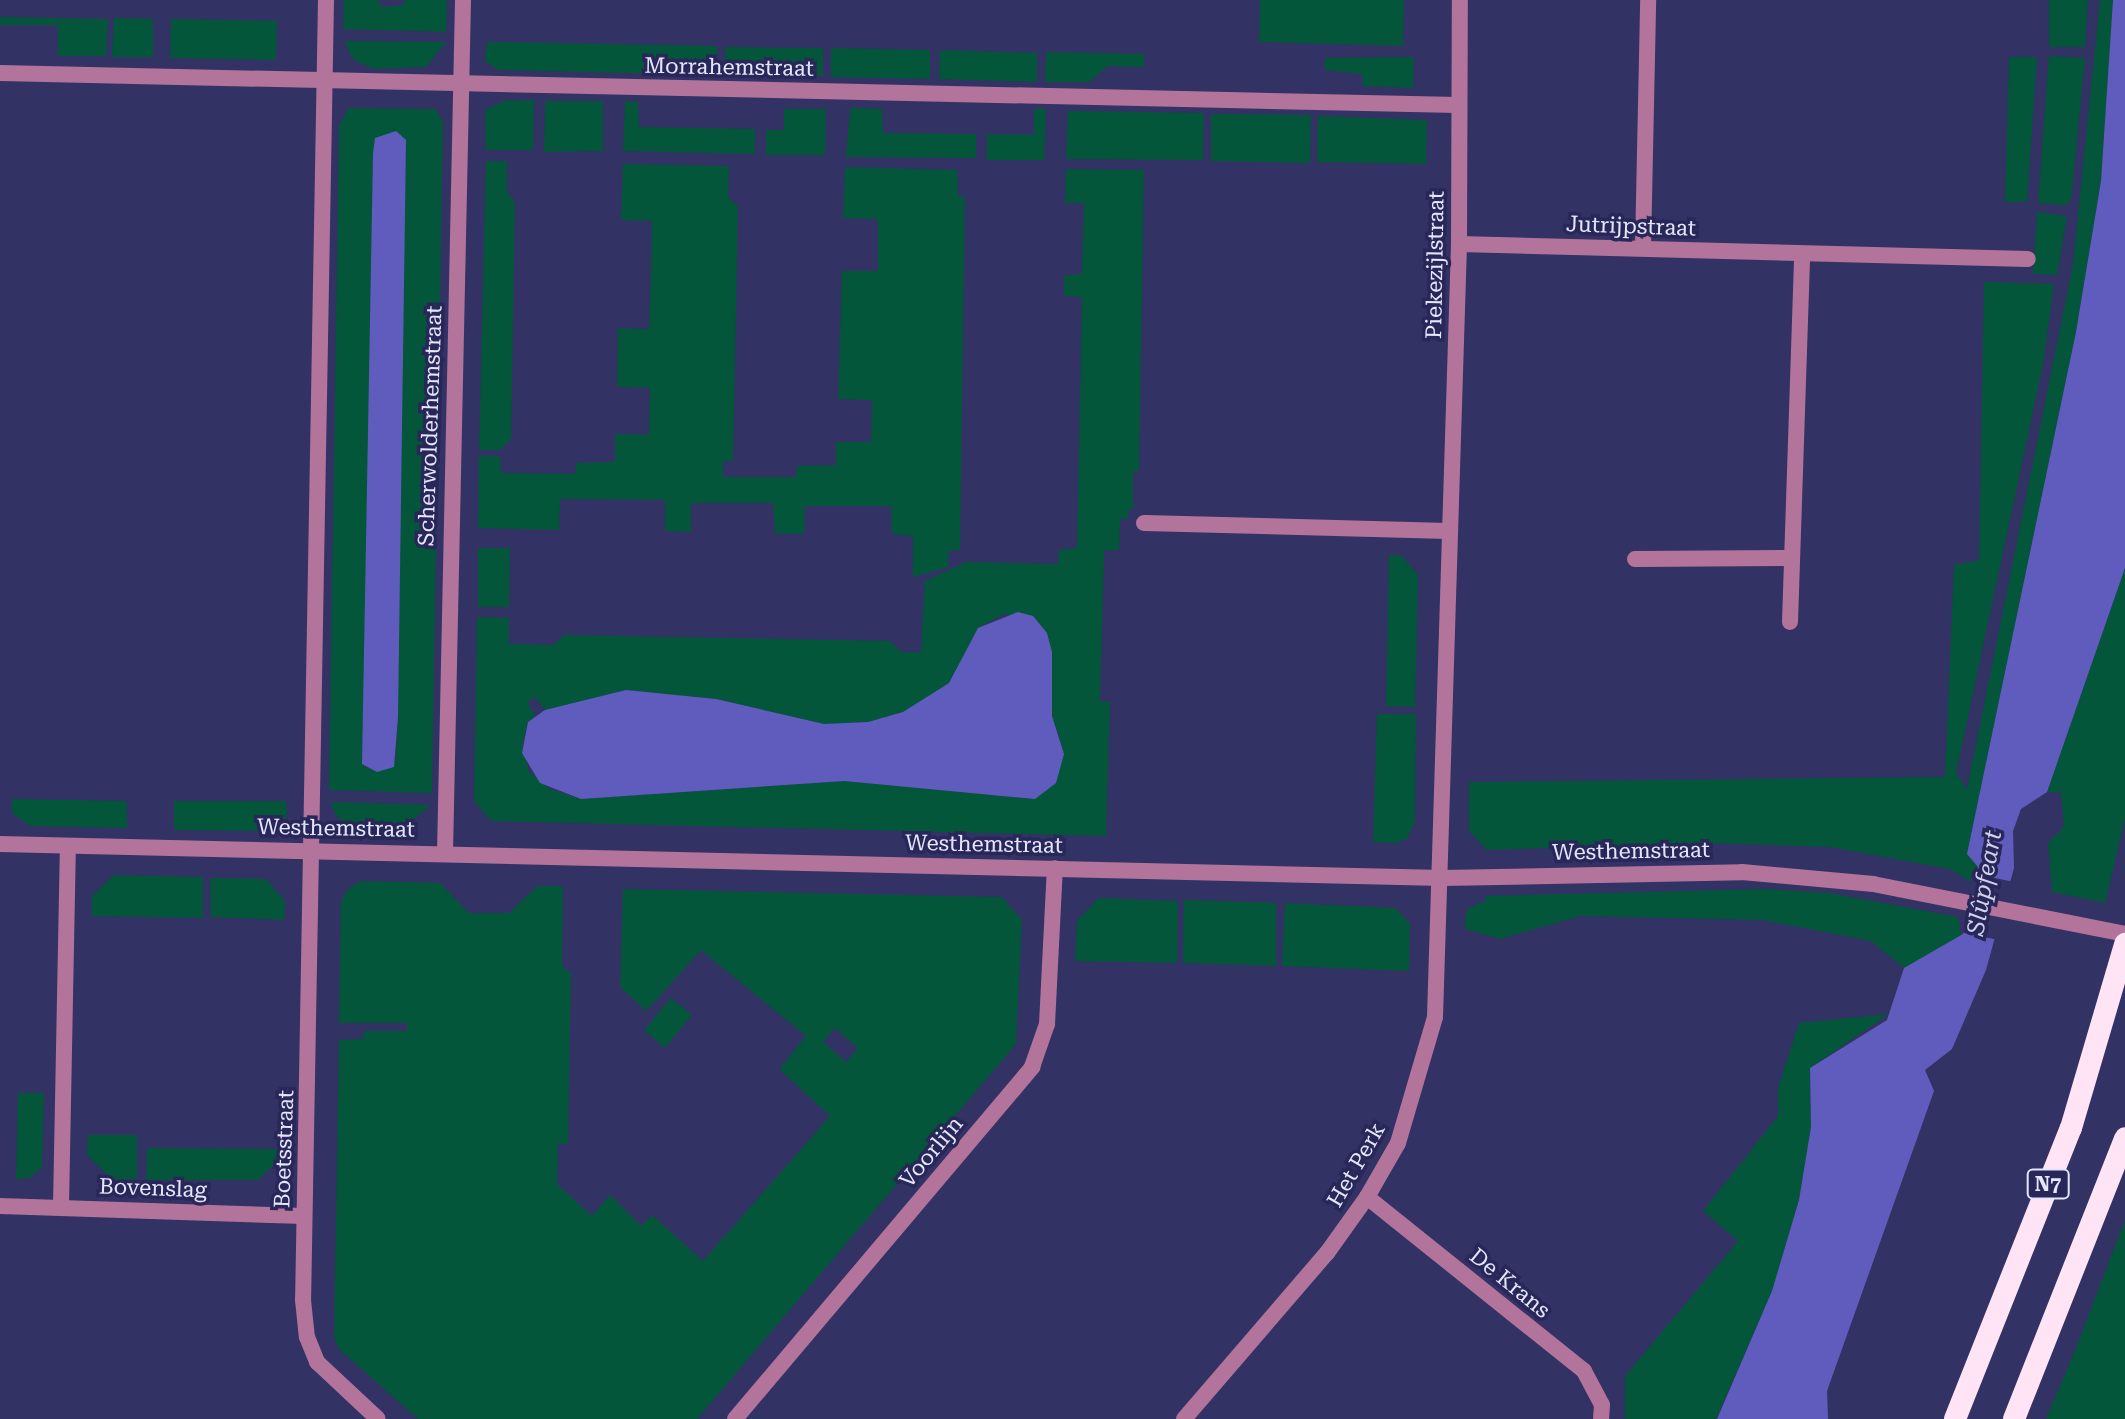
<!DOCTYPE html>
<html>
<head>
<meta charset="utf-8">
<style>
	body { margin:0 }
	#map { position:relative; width:2125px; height:1419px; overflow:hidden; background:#333265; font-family:"Roboto Serif",serif }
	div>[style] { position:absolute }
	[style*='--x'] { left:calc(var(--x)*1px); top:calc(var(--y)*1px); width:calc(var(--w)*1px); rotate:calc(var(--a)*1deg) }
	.green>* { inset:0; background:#035639 }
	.water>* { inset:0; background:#605cbd }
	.pier>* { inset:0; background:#333265 }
	.minor>* { height:16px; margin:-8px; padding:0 8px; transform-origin:8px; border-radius:8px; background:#b3749c }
	.tertiary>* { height:16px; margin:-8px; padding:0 8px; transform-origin:8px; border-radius:8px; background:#b3749c }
	.trunk>* { height:22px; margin:-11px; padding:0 11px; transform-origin:11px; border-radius:11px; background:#fee4f4 }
	span { translate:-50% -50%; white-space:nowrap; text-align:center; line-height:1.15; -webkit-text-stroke:7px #29275a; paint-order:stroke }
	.shield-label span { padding:2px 6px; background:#29275a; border:2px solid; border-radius:6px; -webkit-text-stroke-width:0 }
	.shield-label { font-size:20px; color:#e5e7fb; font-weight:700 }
	.street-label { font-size:22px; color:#e5e7fb }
	.water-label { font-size:24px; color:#d0d2ec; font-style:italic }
</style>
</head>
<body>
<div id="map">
	<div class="green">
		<div style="clip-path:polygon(344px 0,378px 0,381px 7px,404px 5px,405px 0,447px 0,446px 32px,343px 29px)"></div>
		<div style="clip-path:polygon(1260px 0,1404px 0,1403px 46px,1259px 42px)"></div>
		<div style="clip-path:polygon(2049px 0,2088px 0,2085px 47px,2049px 47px)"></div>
		<div style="clip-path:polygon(2100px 0,2113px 0,2101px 181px,2076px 332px,1967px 854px,1978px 867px,1974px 884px,1950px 869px,1830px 847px,1711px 843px,1487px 850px,1469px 831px,1469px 782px,1945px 777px,1954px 565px,1979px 560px,1984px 282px,2054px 284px,2043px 364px,1956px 773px,1967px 789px,2073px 265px)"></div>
		<div style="clip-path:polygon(0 17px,108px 19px,106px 56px,58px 56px,58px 25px,0 25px)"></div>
		<div style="clip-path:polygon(114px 18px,153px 19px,153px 57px,112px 57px)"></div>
		<div style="clip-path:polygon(171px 19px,277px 21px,276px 60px,170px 58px)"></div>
		<div style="clip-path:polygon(344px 41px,446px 42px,426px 67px,373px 69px,353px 59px)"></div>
		<div style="clip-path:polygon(487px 42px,717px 46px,716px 75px,499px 70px,485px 61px)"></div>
		<div style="clip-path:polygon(725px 47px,823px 48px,823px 76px,725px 75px)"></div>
		<div style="clip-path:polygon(831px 48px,930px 50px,930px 79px,831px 77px)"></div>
		<div style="clip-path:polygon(940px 50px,1037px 53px,1037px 82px,939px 79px)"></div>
		<div style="clip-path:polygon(1046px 52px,1144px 54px,1144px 67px,1108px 66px,1089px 82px,1045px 82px)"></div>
		<div style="clip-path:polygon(2049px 56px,2085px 58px,2071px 200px,2065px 205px,2038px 203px)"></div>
		<div style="clip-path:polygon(1414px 57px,1413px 88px,1363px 86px,1362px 74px,1325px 70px,1325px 58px)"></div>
		<div style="clip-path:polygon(2009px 57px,2037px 57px,2027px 202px,2005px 202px)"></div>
		<div style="clip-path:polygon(534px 100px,533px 150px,486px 150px,485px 110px,503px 101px)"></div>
		<div style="clip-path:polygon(545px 101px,603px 101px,603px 151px,544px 152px)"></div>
		<div style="clip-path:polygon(625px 101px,638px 102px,639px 127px,755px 129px,755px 154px,623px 151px)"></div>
		<div style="clip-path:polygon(evenodd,349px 108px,435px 109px,443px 122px,432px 793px,329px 790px,339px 126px,349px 108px,373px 154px,398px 717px,395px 763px,365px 769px,373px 154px)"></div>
		<div style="clip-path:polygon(850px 108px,882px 109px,883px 133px,976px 134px,976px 158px,846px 157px)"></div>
		<div style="clip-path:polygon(784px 109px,826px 109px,825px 155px,766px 155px,766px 130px,784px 130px)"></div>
		<div style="clip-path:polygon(1034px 109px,1046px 109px,1044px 160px,987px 160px,987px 134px,1034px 135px)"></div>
		<div style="clip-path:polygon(1068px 111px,1204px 113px,1203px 160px,1066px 159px)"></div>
		<div style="clip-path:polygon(1211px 114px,1311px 115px,1310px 163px,1211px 161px)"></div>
		<div style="clip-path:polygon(1318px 116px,1427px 120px,1426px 164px,1317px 162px)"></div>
		<div style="clip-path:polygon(486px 161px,507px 161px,507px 192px,515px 202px,511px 439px,500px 450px,479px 450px)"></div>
		<div style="clip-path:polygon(623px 164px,729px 166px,728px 197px,738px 206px,733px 461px,723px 461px,723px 477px,796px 477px,797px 466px,836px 465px,836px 442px,871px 442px,872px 400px,838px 399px,842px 271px,878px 271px,878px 219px,843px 218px,845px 167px,957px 170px,958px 196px,965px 197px,960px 550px,949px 550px,948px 567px,913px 577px,913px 536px,892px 534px,891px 506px,805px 506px,804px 534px,775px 533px,773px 503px,691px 503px,691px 532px,665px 531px,665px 500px,560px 499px,559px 530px,478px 528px,479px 456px,500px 456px,501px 473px,575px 474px,576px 463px,615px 462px,615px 434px,649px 435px,650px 388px,617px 387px,618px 328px,649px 329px,651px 275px,652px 221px,621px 220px)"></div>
		<div style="clip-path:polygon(evenodd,1066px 169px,1144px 170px,1139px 471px,1133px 471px,1133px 510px,1128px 510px,1128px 518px,1120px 519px,1119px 550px,1104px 550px,1104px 560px,1100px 702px,1110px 702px,1106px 836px,491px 821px,474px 801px,477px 617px,509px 618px,509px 644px,553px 645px,564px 635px,890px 641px,901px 652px,921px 652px,925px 581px,966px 562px,1058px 564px,1059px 550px,1077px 548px,1082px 297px,1064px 296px,1064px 276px,1082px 274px,1084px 203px,1065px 203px,1066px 169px,1006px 613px,1052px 652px,1052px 716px,1062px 745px,1035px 799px,844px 781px,581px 799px,550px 789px,529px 771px,522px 745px,528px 722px,536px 717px,527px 702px,535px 697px,545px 710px,626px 690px,716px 699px,824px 724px,868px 722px,903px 712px,949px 683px,978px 628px,1006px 613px)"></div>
		<div style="clip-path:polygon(2037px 212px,2067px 216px,2057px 275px,2033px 274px)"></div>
		<div style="clip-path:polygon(478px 548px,510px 548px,509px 607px,478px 607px)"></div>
		<div style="clip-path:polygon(1389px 555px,1401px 555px,1418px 575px,1415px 707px,1386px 706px)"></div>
		<div style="clip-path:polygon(2125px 568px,2125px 819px,2105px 903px,2052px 892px,2048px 843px,2064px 827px,2061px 792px,2047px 792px)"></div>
		<div style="clip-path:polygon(1377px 714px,1416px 714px,1415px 822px,1407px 839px,1396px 843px,1373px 842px)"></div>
		<div style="clip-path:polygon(12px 799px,127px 801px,127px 828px,30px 826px,12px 813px)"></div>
		<div style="clip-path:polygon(174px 801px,286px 801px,287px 817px,270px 831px,174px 830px)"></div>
		<div style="clip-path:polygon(331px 802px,431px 805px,399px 831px,350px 828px,336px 816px)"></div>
		<div style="clip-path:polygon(114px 875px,203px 877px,203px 918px,92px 916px,92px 896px)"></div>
		<div style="clip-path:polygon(210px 878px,266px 879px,285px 901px,284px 920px,211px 917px)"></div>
		<div style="clip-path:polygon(evenodd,362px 881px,440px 883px,469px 913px,509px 913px,537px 886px,563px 886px,562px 966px,571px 973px,568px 1144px,558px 1144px,557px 1184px,592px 1216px,610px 1195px,641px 1226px,652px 1215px,703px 1261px,830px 1116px,779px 1069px,806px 1036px,701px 950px,646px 1011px,620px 987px,623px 889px,1002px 897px,1022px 920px,1016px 1044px,697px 1419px,418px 1419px,339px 1349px,334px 1336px,339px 1040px,363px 1039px,364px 1031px,407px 1031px,407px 1023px,339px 1023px,341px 901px,348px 889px,362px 881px,835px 1028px,858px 1048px,846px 1062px,823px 1042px,835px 1028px)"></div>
		<div style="clip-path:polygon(1767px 889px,1830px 893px,1957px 917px,1963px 934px,1904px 968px,1871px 941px,1762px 920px,1581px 916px,1500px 939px,1466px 929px,1465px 922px,1467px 909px,1485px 901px,1486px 896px)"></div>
		<div style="clip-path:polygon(1099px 898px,1178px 901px,1177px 963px,1075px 961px,1077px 921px)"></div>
		<div style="clip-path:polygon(1184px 900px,1276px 903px,1276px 966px,1183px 963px)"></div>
		<div style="clip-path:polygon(1285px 903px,1395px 908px,1410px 924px,1409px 971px,1282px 966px)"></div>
		<div style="clip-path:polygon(671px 998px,692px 1015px,665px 1048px,644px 1030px)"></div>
		<div style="clip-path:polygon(1889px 1014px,1810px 1068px,1811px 1127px,1799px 1200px,1772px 1291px,1716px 1419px,1625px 1419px,1625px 1376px,1738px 1241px,1703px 1211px,1778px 1116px,1778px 1088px,1799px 1023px)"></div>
		<div style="clip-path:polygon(18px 1093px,44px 1093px,42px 1167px,30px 1178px,16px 1179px)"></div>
		<div style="clip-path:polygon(88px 1135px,137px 1135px,137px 1179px,113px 1180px,87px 1155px)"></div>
		<div style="clip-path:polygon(147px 1148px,278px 1149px,278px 1160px,258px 1180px,146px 1180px)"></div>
		<div style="clip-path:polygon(2125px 1220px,2125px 1419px,2046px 1419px,2076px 1348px)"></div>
	</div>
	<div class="water">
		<div style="clip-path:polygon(2113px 0,2125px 0,2125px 568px,2047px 792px,2021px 809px,2013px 831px,2014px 868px,1986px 970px,1952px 1049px,1925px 1070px,1934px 1091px,1827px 1391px,1828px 1419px,1717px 1419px,1772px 1291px,1799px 1200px,1811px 1127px,1810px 1068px,1887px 1020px,1904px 968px,1963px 934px,1978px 867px,1967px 854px,2076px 332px,2101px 181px)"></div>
		<div style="clip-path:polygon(396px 131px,406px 140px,398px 717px,394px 767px,377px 772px,362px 764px,373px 154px,375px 138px)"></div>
		<div style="clip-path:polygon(1018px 612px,1033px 616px,1047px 633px,1052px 652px,1052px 716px,1064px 754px,1056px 783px,1035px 799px,844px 781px,581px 799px,540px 783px,522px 753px,528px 722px,545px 710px,626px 690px,716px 699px,824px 724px,868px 722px,903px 712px,949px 683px,978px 628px)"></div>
	</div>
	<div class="pier">
		<div style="clip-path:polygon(1972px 873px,2014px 882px,1999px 940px,1959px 932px)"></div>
	</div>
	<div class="minor">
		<div style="--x:326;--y:0;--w:1300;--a:91.01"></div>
		<div style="--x:303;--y:1300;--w:37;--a:84"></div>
		<div style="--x:307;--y:1337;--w:27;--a:68"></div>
		<div style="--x:317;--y:1362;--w:83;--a:43.1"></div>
		<div style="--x:0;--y:73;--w:1458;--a:1.26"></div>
		<div style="--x:1459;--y:244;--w:569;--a:1.51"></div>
		<div style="--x:1643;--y:248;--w:248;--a:-88.8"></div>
		<div style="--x:1144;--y:523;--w:304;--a:1.5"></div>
		<div style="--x:1635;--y:559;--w:156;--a:-0.4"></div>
		<div style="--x:1790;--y:622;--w:368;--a:-88.1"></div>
		<div style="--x:445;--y:853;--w:853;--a:-88.79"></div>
		<div style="--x:1367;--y:1197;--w:278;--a:38.7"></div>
		<div style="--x:1584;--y:1371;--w:38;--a:62"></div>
		<div style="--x:1602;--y:1405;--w:14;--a:94"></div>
		<div style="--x:0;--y:1206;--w:304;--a:1.9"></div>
		<div style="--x:61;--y:1206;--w:360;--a:-88.9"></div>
		<div style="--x:735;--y:1419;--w:461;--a:-49.8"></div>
		<div style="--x:1032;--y:1067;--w:46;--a:-70.8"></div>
		<div style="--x:1047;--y:1024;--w:156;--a:-87.1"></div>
		<div style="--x:1184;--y:1419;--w:219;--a:-49.3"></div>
		<div style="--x:1327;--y:1253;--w:69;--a:-54.5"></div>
		<div style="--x:1367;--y:1197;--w:62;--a:-60.1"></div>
		<div style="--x:1398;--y:1143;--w:131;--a:-73.6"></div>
		<div style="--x:1435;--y:1017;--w:773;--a:-88.22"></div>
		<div style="--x:1459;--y:244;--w:244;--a:-89.8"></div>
	</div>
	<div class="tertiary">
		<div style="--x:0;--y:844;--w:1443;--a:1.35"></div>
		<div style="--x:1443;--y:878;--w:299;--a:-1.1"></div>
		<div style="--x:1742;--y:872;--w:132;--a:5.2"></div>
		<div style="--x:1873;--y:884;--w:257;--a:11.2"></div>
	</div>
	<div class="trunk">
		<div style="--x:1955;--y:1419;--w:313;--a:-68.3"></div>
		<div style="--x:2071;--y:1128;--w:192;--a:-73.6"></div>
		<div style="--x:2014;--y:1419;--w:302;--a:-68.4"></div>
	</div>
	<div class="shield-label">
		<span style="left:2048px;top:1184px">N7</span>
	</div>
	<div class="street-label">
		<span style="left:729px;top:67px;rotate:1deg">Morrahemstraat</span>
		<span style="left:1631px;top:226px;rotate:2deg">Jutrijpstraat</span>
		<span style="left:1435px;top:265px;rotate:-89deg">Piekezijlstraat</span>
		<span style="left:430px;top:426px;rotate:-88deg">Scherwolderhemstraat</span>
		<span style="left:336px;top:828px;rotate:1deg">Westhemstraat</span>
		<span style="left:984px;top:844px;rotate:1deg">Westhemstraat</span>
		<span style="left:1631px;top:851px;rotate:-1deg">Westhemstraat</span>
		<span style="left:284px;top:1149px;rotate:-88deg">Boetsstraat</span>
		<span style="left:931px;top:1152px;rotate:-50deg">Voorlijn</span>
		<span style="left:1356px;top:1165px;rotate:-60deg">Het Perk</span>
		<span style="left:153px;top:1188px;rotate:2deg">Bovenslag</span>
		<span style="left:1510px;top:1283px;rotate:39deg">De Krans</span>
	</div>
	<div class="water-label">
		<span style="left:1985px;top:883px;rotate:-80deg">Slûpfeart</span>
	</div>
</div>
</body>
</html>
